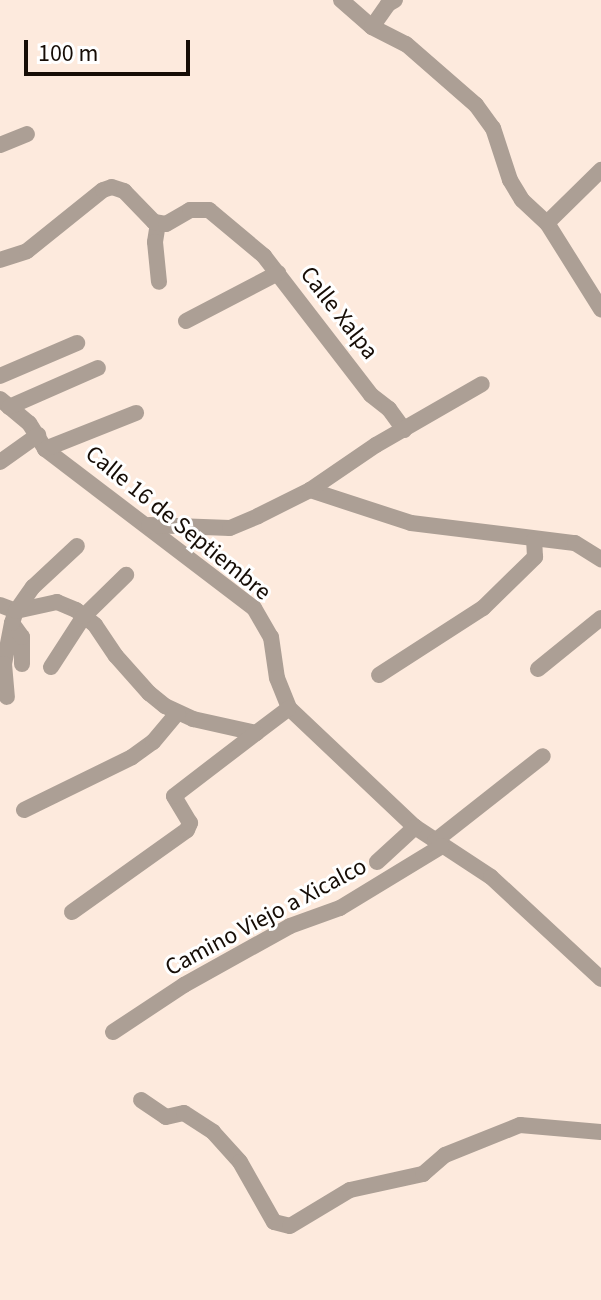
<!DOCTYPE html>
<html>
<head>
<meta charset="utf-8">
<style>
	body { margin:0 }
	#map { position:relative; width:601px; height:1300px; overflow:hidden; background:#fdeadd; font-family:"Source Sans 3",sans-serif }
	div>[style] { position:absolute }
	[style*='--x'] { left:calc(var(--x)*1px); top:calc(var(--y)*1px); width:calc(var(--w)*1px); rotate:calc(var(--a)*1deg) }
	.minor>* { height:16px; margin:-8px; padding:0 8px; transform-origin:8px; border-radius:8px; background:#ac9f95 }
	span { translate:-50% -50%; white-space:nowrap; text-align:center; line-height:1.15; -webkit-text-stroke:6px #fff; paint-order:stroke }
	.street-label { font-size:24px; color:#160d06 }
	.scale { position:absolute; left:24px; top:40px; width:166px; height:36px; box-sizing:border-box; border:4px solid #160d06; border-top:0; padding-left:10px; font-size:24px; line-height:28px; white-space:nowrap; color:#160d06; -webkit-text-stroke:6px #fff; paint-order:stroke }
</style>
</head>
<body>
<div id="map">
	<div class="minor">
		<div style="--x:341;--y:0;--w:41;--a:41.1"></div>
		<div style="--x:372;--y:27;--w:38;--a:27"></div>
		<div style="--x:406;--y:44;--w:93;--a:41.1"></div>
		<div style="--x:476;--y:105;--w:29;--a:54"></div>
		<div style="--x:493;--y:128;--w:55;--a:71.9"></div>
		<div style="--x:510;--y:180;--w:23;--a:59"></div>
		<div style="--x:522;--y:200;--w:34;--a:43"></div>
		<div style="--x:547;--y:223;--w:102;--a:57.9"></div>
		<div style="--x:372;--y:27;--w:28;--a:-55"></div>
		<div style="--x:388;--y:4;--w:8;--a:-30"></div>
		<div style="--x:0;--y:145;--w:29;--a:-22"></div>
		<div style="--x:158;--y:223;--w:19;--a:99"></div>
		<div style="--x:155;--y:242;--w:40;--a:84.3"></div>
		<div style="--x:547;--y:223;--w:76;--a:-44.5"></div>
		<div style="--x:0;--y:260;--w:28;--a:-18"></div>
		<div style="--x:27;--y:251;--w:97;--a:-38.8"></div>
		<div style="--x:103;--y:190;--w:9;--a:-18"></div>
		<div style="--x:112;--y:187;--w:13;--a:18"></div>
		<div style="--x:124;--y:191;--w:43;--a:45.9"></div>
		<div style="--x:154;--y:222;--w:12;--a:9"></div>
		<div style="--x:166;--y:224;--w:28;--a:-30"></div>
		<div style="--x:190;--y:210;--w:19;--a:0"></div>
		<div style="--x:209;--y:210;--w:72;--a:39.9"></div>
		<div style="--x:264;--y:256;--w:175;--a:52.4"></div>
		<div style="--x:371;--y:395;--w:23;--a:38"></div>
		<div style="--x:389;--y:409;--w:26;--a:54"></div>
		<div style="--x:186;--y:321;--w:104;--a:-27.6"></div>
		<div style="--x:0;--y:376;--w:84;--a:-23.2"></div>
		<div style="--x:0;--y:399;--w:38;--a:40"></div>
		<div style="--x:29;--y:423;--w:31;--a:58"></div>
		<div style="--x:45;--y:449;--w:263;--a:37.3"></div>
		<div style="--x:254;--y:608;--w:34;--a:60"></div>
		<div style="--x:271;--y:637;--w:41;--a:81.7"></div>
		<div style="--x:277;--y:678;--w:32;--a:68"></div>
		<div style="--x:289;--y:708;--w:173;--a:43.4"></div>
		<div style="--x:415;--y:827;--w:91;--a:33.3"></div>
		<div style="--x:491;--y:877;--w:150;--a:42.8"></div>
		<div style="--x:9;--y:407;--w:97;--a:-23.7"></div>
		<div style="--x:45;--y:449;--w:98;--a:-21.6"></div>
		<div style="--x:0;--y:462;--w:47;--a:-35.4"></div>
		<div style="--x:310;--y:490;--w:106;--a:18.1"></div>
		<div style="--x:411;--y:523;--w:165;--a:7"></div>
		<div style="--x:575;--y:543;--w:31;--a:32"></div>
		<div style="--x:149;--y:525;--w:81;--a:2.1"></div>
		<div style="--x:230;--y:528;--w:30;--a:-23"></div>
		<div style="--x:258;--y:516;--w:58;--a:-26.6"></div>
		<div style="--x:310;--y:490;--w:80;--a:-34.3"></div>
		<div style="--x:376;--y:445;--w:122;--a:-29.9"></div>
		<div style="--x:0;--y:605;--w:17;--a:21"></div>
		<div style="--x:16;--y:611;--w:42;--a:-12.4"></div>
		<div style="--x:57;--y:602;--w:21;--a:23"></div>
		<div style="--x:76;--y:610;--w:24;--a:38"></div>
		<div style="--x:95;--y:625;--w:37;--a:56"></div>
		<div style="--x:116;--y:656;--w:50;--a:48.3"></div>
		<div style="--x:149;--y:693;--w:21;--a:39"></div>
		<div style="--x:165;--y:706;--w:31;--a:25"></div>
		<div style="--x:193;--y:719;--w:65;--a:12.5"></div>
		<div style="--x:256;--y:733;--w:41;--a:-37.1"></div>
		<div style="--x:4;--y:664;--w:42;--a:-79"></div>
		<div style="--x:22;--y:664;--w:27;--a:-90"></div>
		<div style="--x:22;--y:637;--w:17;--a:-126"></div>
		<div style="--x:12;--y:623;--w:13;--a:-72"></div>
		<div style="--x:16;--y:611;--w:29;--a:-55"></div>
		<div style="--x:33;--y:587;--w:60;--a:-43"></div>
		<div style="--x:0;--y:665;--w:4;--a:-14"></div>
		<div style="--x:4;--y:664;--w:33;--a:85"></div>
		<div style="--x:51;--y:667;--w:61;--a:-57.1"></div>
		<div style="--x:84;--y:616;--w:59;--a:-44.3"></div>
		<div style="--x:538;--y:669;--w:81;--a:-39"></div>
		<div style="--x:379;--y:675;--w:124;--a:-32.8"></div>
		<div style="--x:483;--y:608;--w:73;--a:-44.4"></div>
		<div style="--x:535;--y:557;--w:17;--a:-93"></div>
		<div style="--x:24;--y:810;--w:120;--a:-26.1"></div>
		<div style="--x:132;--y:757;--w:26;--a:-36"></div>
		<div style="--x:153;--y:742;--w:38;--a:-50"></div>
		<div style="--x:435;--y:841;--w:137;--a:-38.2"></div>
		<div style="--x:377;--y:862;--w:52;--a:-42.6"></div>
		<div style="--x:72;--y:912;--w:141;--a:-35.5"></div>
		<div style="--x:187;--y:830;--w:8;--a:-67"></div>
		<div style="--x:190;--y:823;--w:31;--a:-121"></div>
		<div style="--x:174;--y:796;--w:103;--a:-37.5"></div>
		<div style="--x:113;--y:1032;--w:85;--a:-33.5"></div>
		<div style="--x:184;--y:985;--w:121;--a:-29.1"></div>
		<div style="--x:290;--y:926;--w:53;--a:-19.8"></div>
		<div style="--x:340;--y:908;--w:119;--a:-31.3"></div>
		<div style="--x:141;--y:1100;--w:30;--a:34"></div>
		<div style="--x:166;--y:1117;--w:18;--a:-13"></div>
		<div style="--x:184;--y:1113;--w:35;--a:33"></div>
		<div style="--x:213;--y:1132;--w:40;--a:48"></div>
		<div style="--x:240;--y:1162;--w:69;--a:60.5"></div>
		<div style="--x:274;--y:1222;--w:16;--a:14"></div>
		<div style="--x:290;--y:1226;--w:70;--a:-31"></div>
		<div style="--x:350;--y:1190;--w:75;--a:-12.4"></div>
		<div style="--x:423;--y:1174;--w:29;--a:-41"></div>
		<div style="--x:445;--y:1155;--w:81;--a:-21.8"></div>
		<div style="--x:520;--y:1125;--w:81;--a:4.9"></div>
	</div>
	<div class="street-label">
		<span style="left:339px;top:313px;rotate:52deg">Calle Xalpa</span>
		<span style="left:178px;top:523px;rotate:39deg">Calle 16 de Septiembre</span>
		<span style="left:266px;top:917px;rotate:-28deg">Camino Viejo a Xicalco</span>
	</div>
	<div class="scale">100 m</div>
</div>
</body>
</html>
